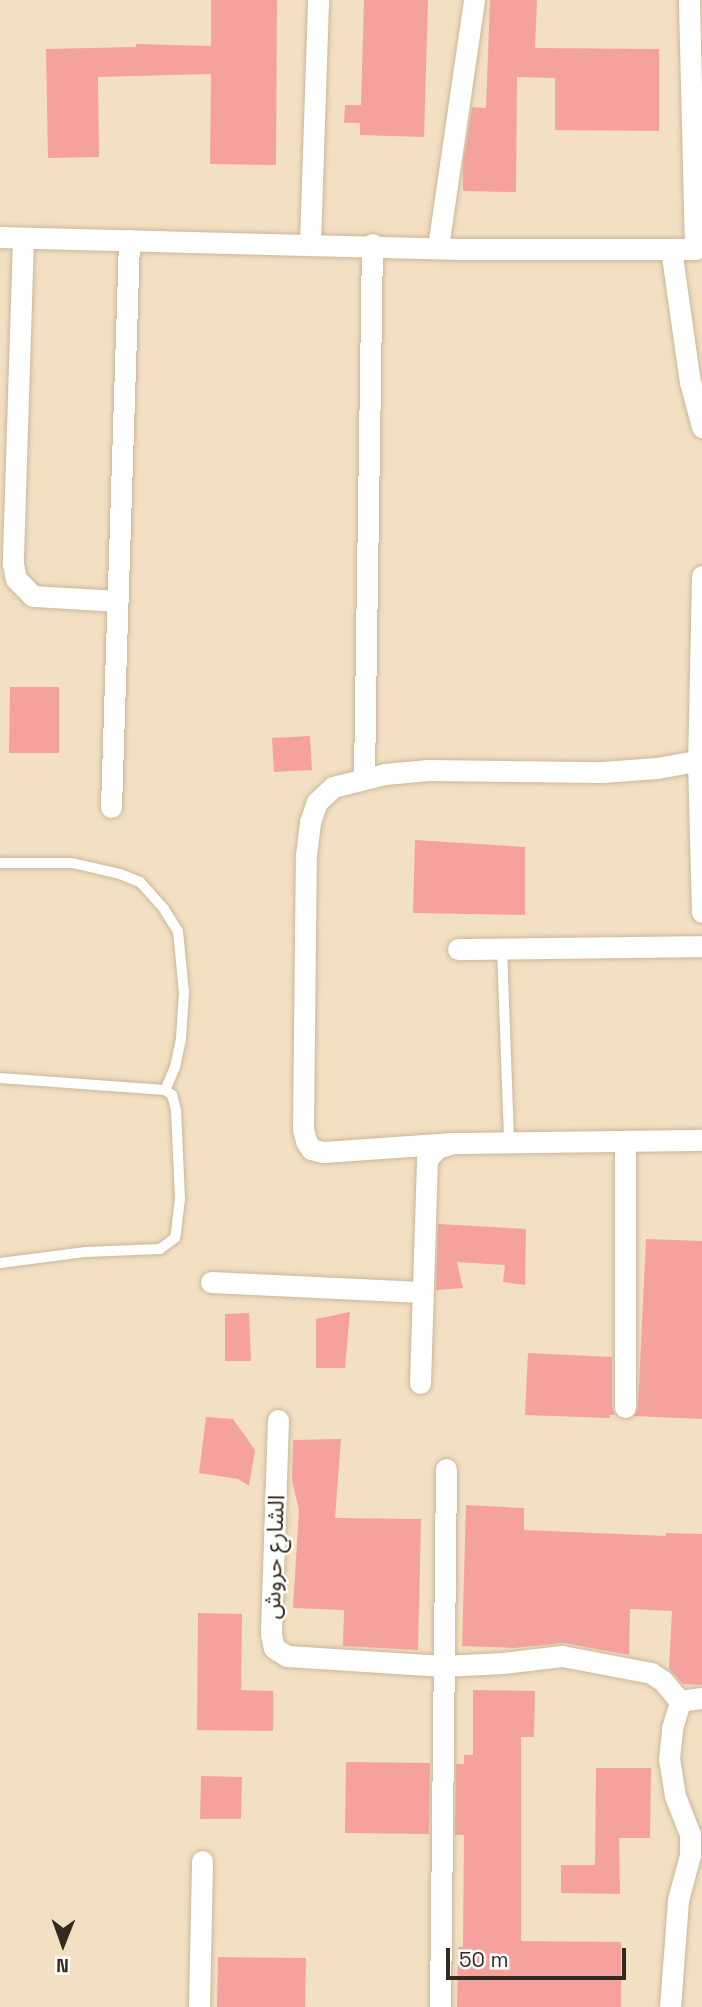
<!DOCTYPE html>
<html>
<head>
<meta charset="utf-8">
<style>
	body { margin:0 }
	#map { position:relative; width:702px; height:2007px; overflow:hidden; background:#f3dfc1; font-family:"Space Grotesk","Noto Sans Arabic",sans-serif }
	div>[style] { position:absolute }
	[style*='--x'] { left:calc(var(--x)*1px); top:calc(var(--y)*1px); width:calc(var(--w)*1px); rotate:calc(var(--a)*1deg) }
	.building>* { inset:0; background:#f5a29e }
	.roads { filter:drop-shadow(0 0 2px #cab79a) drop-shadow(0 0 2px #cab79a) }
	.service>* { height:10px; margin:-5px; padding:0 5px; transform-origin:5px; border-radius:5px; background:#fff }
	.minor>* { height:21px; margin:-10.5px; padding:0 10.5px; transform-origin:10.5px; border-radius:10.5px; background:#fff }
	span { translate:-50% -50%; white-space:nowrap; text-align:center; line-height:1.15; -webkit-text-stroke:5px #fff; paint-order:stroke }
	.street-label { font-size:23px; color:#332b20 }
	.north { position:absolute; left:28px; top:1909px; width:70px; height:70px; -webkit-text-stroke:5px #fff; paint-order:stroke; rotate:181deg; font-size:19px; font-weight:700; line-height:28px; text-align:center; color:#332b20 }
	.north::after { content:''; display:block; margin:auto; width:24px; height:32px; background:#332b20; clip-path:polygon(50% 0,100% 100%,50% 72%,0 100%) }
	.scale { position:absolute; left:446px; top:1948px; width:180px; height:32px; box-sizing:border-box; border:4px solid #332b20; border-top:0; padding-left:9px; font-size:21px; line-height:24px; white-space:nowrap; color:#332b20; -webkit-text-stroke:5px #fff; paint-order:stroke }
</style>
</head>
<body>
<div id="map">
	<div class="building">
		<div style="clip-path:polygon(211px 0,277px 0,276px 165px,210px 164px,211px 74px,98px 77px,99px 157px,48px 158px,46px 49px,136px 47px,136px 44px,211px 46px)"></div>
		<div style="clip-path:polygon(364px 0,428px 0,424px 137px,360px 135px,360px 123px,344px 123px,345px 105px,361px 105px)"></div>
		<div style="clip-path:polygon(490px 0,537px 0,535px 48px,659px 49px,659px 131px,555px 130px,555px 78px,517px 77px,516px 192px,463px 191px,463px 163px,472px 107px,486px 108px)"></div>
		<div style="clip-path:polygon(10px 687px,59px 687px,59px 753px,9px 753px)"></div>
		<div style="clip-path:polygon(310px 736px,312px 770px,274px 772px,272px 738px)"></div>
		<div style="clip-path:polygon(415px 840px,525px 847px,525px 915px,413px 913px)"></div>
		<div style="clip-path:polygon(438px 1224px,526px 1229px,525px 1285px,503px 1282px,505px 1265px,457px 1262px,463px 1288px,436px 1290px)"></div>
		<div style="clip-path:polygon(646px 1239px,702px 1241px,702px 1419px,634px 1416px,638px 1407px)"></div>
		<div style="clip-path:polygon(350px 1312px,345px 1368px,316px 1368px,316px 1319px)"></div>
		<div style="clip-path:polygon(249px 1313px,251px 1361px,225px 1361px,225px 1314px)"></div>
		<div style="clip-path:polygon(528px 1353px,612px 1357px,612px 1407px,615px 1415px,610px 1415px,610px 1418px,525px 1415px)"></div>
		<div style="clip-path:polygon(206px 1417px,233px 1419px,255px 1450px,249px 1486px,238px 1479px,199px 1473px)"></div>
		<div style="clip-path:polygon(341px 1439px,335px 1518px,421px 1519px,418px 1650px,343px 1646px,344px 1610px,293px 1608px,299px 1510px,292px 1481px,293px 1440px)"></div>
		<div style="clip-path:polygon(466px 1505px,524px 1508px,524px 1530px,666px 1536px,666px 1533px,702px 1534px,702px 1685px,683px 1684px,669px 1669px,672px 1611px,630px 1609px,629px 1655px,564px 1643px,514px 1648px,462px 1646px)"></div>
		<div style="clip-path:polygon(198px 1613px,242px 1614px,241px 1690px,273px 1691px,273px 1731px,197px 1730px)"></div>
		<div style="clip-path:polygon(473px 1690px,535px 1691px,534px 1737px,521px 1737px,521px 1941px,621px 1942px,621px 2007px,457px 2007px,458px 1947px,463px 1947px,464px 1835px,455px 1835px,456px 1764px,464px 1764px,464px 1755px,473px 1755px)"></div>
		<div style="clip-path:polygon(346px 1762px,430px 1763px,429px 1834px,345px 1833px)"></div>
		<div style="clip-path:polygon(596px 1768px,651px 1768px,650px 1838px,619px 1838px,620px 1894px,561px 1893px,561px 1865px,595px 1865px)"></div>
		<div style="clip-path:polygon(201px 1776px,242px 1777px,241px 1819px,200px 1819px)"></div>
		<div style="clip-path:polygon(218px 1957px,306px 1958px,305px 2007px,217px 2007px)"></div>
	</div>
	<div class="roads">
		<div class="service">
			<div style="--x:0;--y:863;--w:72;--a:0"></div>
			<div style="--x:72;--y:863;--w:49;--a:12.9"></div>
			<div style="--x:120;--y:874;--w:22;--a:22"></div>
			<div style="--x:140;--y:882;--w:36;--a:48"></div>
			<div style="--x:164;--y:909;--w:26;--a:58"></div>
			<div style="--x:178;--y:931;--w:61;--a:84.4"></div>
			<div style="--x:184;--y:992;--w:47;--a:93.7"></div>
			<div style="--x:181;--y:1039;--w:29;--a:102"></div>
			<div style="--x:175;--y:1067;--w:25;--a:113"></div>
			<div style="--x:502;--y:948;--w:194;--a:87.9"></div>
			<div style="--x:0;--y:1078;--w:165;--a:4.2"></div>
			<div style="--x:165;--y:1090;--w:9;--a:36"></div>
			<div style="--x:172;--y:1095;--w:16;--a:75"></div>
			<div style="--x:176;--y:1110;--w:89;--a:87.4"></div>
			<div style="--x:180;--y:1199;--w:39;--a:97"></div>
			<div style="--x:175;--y:1238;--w:19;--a:144"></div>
			<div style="--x:160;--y:1249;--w:75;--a:177.7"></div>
			<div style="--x:85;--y:1252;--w:86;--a:172.6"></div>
		</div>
		<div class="minor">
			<div style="--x:0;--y:237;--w:460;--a:1.5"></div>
			<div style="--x:460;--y:249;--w:235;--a:0"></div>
			<div style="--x:695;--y:249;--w:249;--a:-91.4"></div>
			<div style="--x:23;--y:238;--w:326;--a:91.8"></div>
			<div style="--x:13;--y:564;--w:15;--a:79"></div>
			<div style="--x:16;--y:579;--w:24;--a:45"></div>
			<div style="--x:33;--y:596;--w:84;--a:3.4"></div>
			<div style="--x:310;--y:243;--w:243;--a:-88.1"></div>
			<div style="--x:438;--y:247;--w:250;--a:-81.7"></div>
			<div style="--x:671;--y:249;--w:134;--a:81.9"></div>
			<div style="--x:690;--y:382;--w:47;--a:75.1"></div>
			<div style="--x:702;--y:576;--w:185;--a:91.2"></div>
			<div style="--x:698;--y:761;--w:151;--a:88.5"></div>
			<div style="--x:364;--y:777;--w:533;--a:-89.14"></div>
			<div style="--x:111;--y:807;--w:567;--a:-88.18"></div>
			<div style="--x:458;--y:949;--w:244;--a:-0.7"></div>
			<div style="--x:453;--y:1143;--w:130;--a:176"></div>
			<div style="--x:323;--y:1152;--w:12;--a:-166"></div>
			<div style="--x:311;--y:1149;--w:9;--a:-122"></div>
			<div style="--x:306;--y:1141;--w:12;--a:-104"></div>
			<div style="--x:303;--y:1129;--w:274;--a:-89.4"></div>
			<div style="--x:306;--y:855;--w:33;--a:-83"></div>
			<div style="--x:310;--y:822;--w:21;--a:-71"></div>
			<div style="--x:317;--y:802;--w:22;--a:-43"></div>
			<div style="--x:333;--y:787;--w:54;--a:-14"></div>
			<div style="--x:385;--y:774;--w:43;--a:-5.3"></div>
			<div style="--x:428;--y:770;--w:174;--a:0.7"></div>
			<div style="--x:602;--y:772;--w:55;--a:-4.2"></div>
			<div style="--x:657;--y:768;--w:46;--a:-10.1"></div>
			<div style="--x:211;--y:1282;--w:210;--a:2.7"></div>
			<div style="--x:420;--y:1383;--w:224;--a:-88.2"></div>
			<div style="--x:427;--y:1159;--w:15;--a:-48"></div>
			<div style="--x:437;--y:1148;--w:17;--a:-17"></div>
			<div style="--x:453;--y:1143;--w:249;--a:-0.7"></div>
			<div style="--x:625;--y:1407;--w:266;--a:-90"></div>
			<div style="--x:278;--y:1420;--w:214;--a:91.9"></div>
			<div style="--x:271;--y:1634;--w:14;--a:78"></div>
			<div style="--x:274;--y:1648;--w:15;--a:32"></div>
			<div style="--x:287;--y:1656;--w:156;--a:3.7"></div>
			<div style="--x:443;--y:1666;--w:60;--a:-2.9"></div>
			<div style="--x:503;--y:1663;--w:59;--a:-6.8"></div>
			<div style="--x:562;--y:1656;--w:91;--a:10.8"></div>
			<div style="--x:651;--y:1673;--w:14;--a:34"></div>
			<div style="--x:663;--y:1681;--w:26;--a:50"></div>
			<div style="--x:199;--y:2007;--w:146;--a:-88.8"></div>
			<div style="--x:440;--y:2007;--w:538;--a:-89.36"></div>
			<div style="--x:670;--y:2007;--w:107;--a:-85.7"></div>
			<div style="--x:678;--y:1900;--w:47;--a:-75.1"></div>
			<div style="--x:690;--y:1855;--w:21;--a:-90"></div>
			<div style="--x:690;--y:1834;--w:41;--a:-111.5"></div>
			<div style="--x:675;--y:1796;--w:37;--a:-99"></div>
			<div style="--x:669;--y:1759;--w:31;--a:-84"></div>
			<div style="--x:672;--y:1728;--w:28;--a:-73"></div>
			<div style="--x:680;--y:1701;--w:22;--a:-8"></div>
		</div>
	</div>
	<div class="street-label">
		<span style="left:274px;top:1557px;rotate:-88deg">الشارع حروش</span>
	</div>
	<div class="north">N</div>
	<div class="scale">50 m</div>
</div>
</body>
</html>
